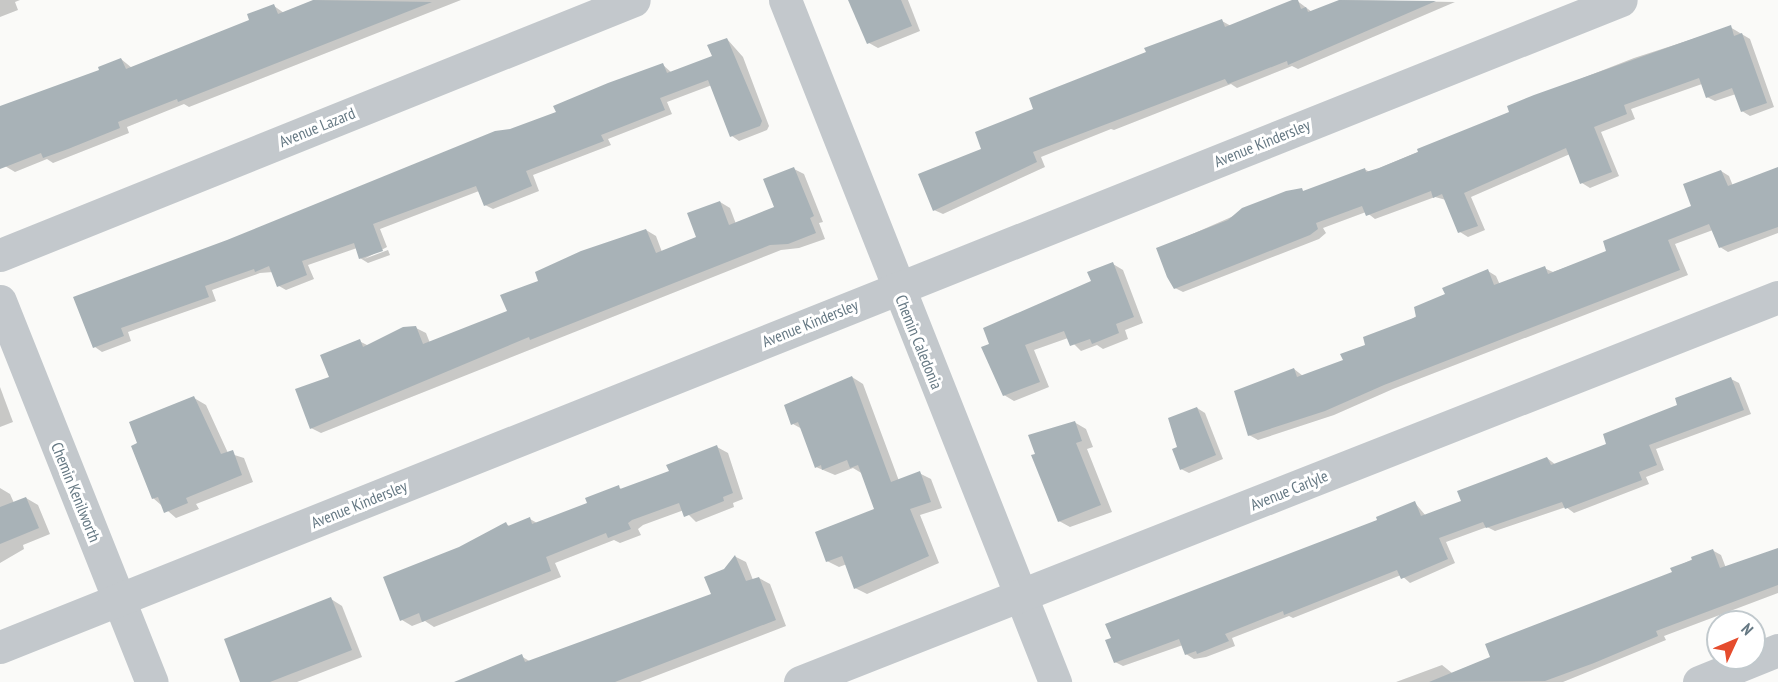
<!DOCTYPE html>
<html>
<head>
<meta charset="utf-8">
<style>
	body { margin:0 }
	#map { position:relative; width:1778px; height:682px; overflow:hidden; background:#fafaf8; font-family:"PT Sans Narrow",sans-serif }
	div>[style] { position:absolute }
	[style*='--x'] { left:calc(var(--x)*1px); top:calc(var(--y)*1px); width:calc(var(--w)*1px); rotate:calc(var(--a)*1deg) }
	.shadow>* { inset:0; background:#0003 }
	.building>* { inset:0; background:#a8b2b7 }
	.minor>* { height:33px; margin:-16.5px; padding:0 16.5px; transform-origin:16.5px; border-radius:16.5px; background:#c3c8cc }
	span { translate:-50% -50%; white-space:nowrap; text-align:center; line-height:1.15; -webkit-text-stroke:6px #fff; paint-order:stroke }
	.street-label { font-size:16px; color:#657883 }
	.north { position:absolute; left:1706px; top:610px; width:60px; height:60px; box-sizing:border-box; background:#fff; border:2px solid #c1c9cd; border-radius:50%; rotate:46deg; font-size:16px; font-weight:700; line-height:24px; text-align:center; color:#657883 }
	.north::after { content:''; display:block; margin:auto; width:21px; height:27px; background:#e54c2d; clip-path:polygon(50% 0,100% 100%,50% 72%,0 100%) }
</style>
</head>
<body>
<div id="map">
	<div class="shadow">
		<div style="clip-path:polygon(0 0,20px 0,15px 2px,18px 10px,0 17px)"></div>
		<div style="clip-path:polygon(316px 0,461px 0,189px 107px,184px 104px,127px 127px,129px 133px,53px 163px,47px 159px,15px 172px,5px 166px,0 152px,0 108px,101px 70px,121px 59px,132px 68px,251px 21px,274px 6px,284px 13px)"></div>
		<div style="clip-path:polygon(850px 0,908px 0,920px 31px,878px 48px,869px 43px)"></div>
		<div style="clip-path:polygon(1296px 0,1312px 12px,1343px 0,1455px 2px,1298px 69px,1292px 66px,1237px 88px,1231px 84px,1114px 130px,1111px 129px,1041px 157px,1045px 167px,943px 214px,934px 210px,983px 149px,1035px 110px,1222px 21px,1231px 26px)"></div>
		<div style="clip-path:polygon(1730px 27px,1750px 39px,1774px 107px,1750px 116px,1742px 111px,1736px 94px,1715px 101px,1707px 97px,1702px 84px,1631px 109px,1635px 119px,1601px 132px,1619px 176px,1590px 188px,1582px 183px,1570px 154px,1471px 197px,1485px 230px,1468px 237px,1460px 232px,1446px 200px,1435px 197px,1375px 219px,1366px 212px,1323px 228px,1326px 233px,1319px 239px,1183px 292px,1175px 288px,1158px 249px,1286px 193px,1306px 192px,1364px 169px,1370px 172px,1511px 113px,1509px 107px,1634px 58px)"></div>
		<div style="clip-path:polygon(727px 39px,743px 57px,769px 126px,767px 130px,739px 141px,732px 136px,712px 85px,667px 102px,672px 114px,608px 139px,611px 145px,533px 175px,539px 191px,493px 209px,485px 205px,479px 191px,380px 229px,387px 247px,364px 259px,388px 250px,390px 255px,368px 263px,360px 258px,357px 248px,308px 265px,314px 279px,286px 290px,279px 286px,273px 272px,260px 273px,212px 290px,216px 301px,128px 332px,131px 341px,102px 352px,95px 347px,227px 241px,558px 113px,663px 65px,672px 73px,713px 57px)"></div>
		<div style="clip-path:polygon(1778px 168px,1778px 233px,1728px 252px,1720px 247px,1713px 230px,1675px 244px,1688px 275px,1393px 389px,1334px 415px,1258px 440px,1249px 435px,1294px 369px,1303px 376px,1345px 361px,1488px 271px,1496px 276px,1500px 285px,1544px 268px,1553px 272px,1608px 252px,1693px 207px,1721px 171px,1729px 176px,1733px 186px)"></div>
		<div style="clip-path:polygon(794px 169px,804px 174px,823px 222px,819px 223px,825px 239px,799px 248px,781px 250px,321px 433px,311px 428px,330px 377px,359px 341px,369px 346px,416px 328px,426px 333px,430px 343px,509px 312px,540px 282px,646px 230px,656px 236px,662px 252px,698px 238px,720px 202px,730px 208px,736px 224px,776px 208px)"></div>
		<div style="clip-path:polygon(1113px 264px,1123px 270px,1143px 323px,1125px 330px,1128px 339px,1103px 349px,1097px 345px,1081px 351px,1068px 338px,1034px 350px,1049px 387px,1014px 401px,1004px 395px,983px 348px,1092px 282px)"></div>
		<div style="clip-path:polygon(852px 377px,863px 384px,899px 481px,919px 473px,931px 479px,942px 508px,920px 515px,939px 563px,867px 594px,855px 588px,847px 564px,839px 567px,827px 561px,875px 510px,863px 474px,853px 468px,835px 475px,816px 467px,802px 429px,793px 424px)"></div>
		<div style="clip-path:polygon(1731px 379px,1739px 383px,1751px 414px,1656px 449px,1664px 470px,1646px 477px,1649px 484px,1574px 513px,1566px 507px,1495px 531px,1487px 527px,1446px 542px,1455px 563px,1410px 583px,1401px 575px,1293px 618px,1289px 616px,1232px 638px,1235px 646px,1206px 657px,1194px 659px,1186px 654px,1183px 645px,1123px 666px,1115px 662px,1415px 503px,1426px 516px,1463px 502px,1547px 458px,1556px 465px,1608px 445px)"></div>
		<div style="clip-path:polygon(0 387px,13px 422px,0 427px)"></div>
		<div style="clip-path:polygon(194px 398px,206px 405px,228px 453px,244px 458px,253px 482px,196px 504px,199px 509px,176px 518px,153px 498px)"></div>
		<div style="clip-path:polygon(1197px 408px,1205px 413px,1223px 459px,1189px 473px,1181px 469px,1178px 448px)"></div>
		<div style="clip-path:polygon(1074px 422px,1086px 429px,1093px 447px,1087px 449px,1112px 512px,1070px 527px,1059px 521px,1030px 436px)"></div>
		<div style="clip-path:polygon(717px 447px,728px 453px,743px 499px,733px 503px,734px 507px,696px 522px,684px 510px,643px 525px,638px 529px,641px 535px,620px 543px,614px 540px,555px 563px,561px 577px,434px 627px,425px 621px,412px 626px,402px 620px,460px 548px,506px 524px,511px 527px,530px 519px,537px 523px,589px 504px,618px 487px,623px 490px,671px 472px)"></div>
		<div style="clip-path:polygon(0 488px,10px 494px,14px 503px,26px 498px,38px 505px,50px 534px,23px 545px,24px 549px,0 563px)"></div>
		<div style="clip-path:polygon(1712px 550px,1721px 555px,1726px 568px,1778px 550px,1778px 593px,1664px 636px,1666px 640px,1563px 682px,1396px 682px,1442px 665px,1452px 673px,1492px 657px,1674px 573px,1672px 569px)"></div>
		<div style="clip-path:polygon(736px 557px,746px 562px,753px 580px,759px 578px,770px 584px,786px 626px,640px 682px,489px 682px,521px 656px,531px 662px,713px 595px)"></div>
		<div style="clip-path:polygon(331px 599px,342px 606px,362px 657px,297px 682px,242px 682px)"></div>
	</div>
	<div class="building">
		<div style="clip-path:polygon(313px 0,432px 2px,178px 102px,177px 99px,118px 122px,120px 128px,68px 149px,43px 158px,41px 153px,0 169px,0 106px,99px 70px,98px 67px,121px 58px,126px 69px,249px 20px,247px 14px,274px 4px,278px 14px)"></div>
		<div style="clip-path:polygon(848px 0,901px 0,912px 26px,867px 44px)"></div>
		<div style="clip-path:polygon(1292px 0,1298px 0,1301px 9px,1306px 7px,1308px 12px,1339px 0,1436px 1px,1288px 65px,1287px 61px,1228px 84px,1225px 79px,1033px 152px,1037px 162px,933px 211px,918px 174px,981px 149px,975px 132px,1033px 109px,1029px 98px,1146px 52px,1144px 48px,1222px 19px,1225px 27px)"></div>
		<div style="clip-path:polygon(1731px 25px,1734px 36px,1742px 33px,1767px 103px,1741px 112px,1732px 88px,1706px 98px,1699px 78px,1624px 105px,1627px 114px,1594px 127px,1612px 172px,1580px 184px,1566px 148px,1464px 193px,1478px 226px,1458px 233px,1442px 194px,1433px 198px,1431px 191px,1366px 216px,1362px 206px,1316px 223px,1318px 229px,1310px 235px,1174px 289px,1167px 277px,1156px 248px,1228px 220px,1242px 208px,1286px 191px,1302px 188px,1303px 191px,1365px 168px,1366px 172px,1379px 168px,1418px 152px,1417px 149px,1509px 112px,1507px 106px,1534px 95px)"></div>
		<div style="clip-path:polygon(727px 38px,762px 121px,760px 126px,730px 137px,708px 80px,660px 98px,665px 110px,601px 135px,604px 141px,526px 171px,532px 186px,484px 206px,476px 186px,373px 224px,383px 251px,359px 259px,354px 243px,302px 261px,307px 275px,277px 287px,269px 266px,255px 272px,254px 269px,205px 286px,209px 297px,121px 328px,124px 336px,93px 348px,73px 297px,227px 240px,495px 131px,510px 129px,556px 112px,553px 106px,608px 83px,663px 63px,667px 73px,712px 56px,707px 45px)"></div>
		<div style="clip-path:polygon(794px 167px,814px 216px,810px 218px,816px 233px,788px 244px,770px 245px,530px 340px,529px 337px,310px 429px,295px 389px,329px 377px,320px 355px,360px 339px,363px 347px,403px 327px,416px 326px,423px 344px,507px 311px,500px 295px,538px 281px,535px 272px,581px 251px,646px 229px,656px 253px,696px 237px,687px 213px,720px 201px,729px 225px,774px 207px,763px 179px)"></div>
		<div style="clip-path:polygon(1778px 167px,1778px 227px,1719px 248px,1709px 224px,1668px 240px,1680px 270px,1384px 385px,1325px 411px,1248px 436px,1234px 391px,1294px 368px,1297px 377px,1343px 360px,1340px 354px,1365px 345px,1363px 337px,1416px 317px,1414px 307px,1445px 294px,1442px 288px,1488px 269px,1494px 285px,1545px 266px,1548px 274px,1606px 251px,1603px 241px,1691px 206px,1683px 184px,1721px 170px,1728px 186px)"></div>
		<div style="clip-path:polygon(1113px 262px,1134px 317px,1116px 324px,1119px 333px,1092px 344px,1090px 339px,1070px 346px,1064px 331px,1025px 345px,1040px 382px,1003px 396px,981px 347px,989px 344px,983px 328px,1091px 281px,1087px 272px)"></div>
		<div style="clip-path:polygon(852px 376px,891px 482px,920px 471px,931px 502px,910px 509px,929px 556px,854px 589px,842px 556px,826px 562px,815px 532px,874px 509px,858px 465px,850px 468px,847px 460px,822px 470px,821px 465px,815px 468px,798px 422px,791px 425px,784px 405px)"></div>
		<div style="clip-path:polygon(1731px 377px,1744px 410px,1649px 445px,1657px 465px,1639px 472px,1642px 480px,1565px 509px,1562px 502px,1486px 528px,1483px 522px,1439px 538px,1448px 559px,1401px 579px,1397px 570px,1284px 615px,1283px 611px,1225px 634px,1229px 641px,1197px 654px,1196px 651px,1185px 655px,1179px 639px,1114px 663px,1105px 640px,1111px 638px,1105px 624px,1377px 520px,1376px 517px,1415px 501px,1421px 516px,1461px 501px,1457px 491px,1547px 457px,1551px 465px,1606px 444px,1603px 434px,1677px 405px,1675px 398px)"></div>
		<div style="clip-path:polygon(194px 396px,221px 454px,233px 450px,242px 475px,186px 498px,188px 503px,164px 513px,158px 497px,152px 499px,131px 446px,137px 443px,129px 422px)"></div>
		<div style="clip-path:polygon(1197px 407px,1216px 455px,1180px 470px,1172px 449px,1177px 447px,1168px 418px)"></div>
		<div style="clip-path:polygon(1075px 421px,1082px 441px,1076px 443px,1101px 505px,1058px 522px,1031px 455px,1035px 454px,1028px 435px)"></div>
		<div style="clip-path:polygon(717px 445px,733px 493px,723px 497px,724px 501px,684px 517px,679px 503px,632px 520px,628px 523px,631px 529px,608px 538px,606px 533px,546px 557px,551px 571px,422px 622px,419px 613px,400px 621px,383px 577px,459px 547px,506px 522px,508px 526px,530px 517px,532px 524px,587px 503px,585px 498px,619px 485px,620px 489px,669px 471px,666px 465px)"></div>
		<div style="clip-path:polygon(26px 497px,39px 528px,0 544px,0 507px)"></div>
		<div style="clip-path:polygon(1778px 548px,1778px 585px,1656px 631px,1658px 636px,1594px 663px,1545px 681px,1429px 682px,1490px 657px,1485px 644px,1672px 572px,1670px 568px,1692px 560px,1691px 557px,1713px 549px,1720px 568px)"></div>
		<div style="clip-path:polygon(735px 555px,746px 581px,759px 577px,776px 620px,615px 682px,454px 682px,522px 654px,525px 662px,711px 594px,704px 577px,724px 569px)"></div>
		<div style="clip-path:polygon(331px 597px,352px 650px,270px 682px,240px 682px,224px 639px)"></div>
	</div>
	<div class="minor">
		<div style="--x:785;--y:0;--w:734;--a:68.4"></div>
		<div style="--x:0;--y:255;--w:683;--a:-21.91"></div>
		<div style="--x:0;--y:301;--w:410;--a:68.3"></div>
		<div style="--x:0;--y:647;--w:1745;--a:-21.76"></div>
		<div style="--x:800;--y:682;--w:1051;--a:-21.49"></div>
		<div style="--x:1699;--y:682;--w:85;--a:-22.1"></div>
	</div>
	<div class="street-label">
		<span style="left:317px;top:127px;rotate:-22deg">Avenue Lazard</span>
		<span style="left:1262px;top:143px;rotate:-22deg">Avenue Kindersley</span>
		<span style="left:810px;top:323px;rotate:-22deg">Avenue Kindersley</span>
		<span style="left:919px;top:342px;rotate:68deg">Chemin Caledonia</span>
		<span style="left:1289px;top:490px;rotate:-22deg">Avenue Carlyle</span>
		<span style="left:76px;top:492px;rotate:68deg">Chemin Kenilworth</span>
		<span style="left:359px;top:504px;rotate:-22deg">Avenue Kindersley</span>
	</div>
	<div class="north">N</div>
</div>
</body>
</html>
